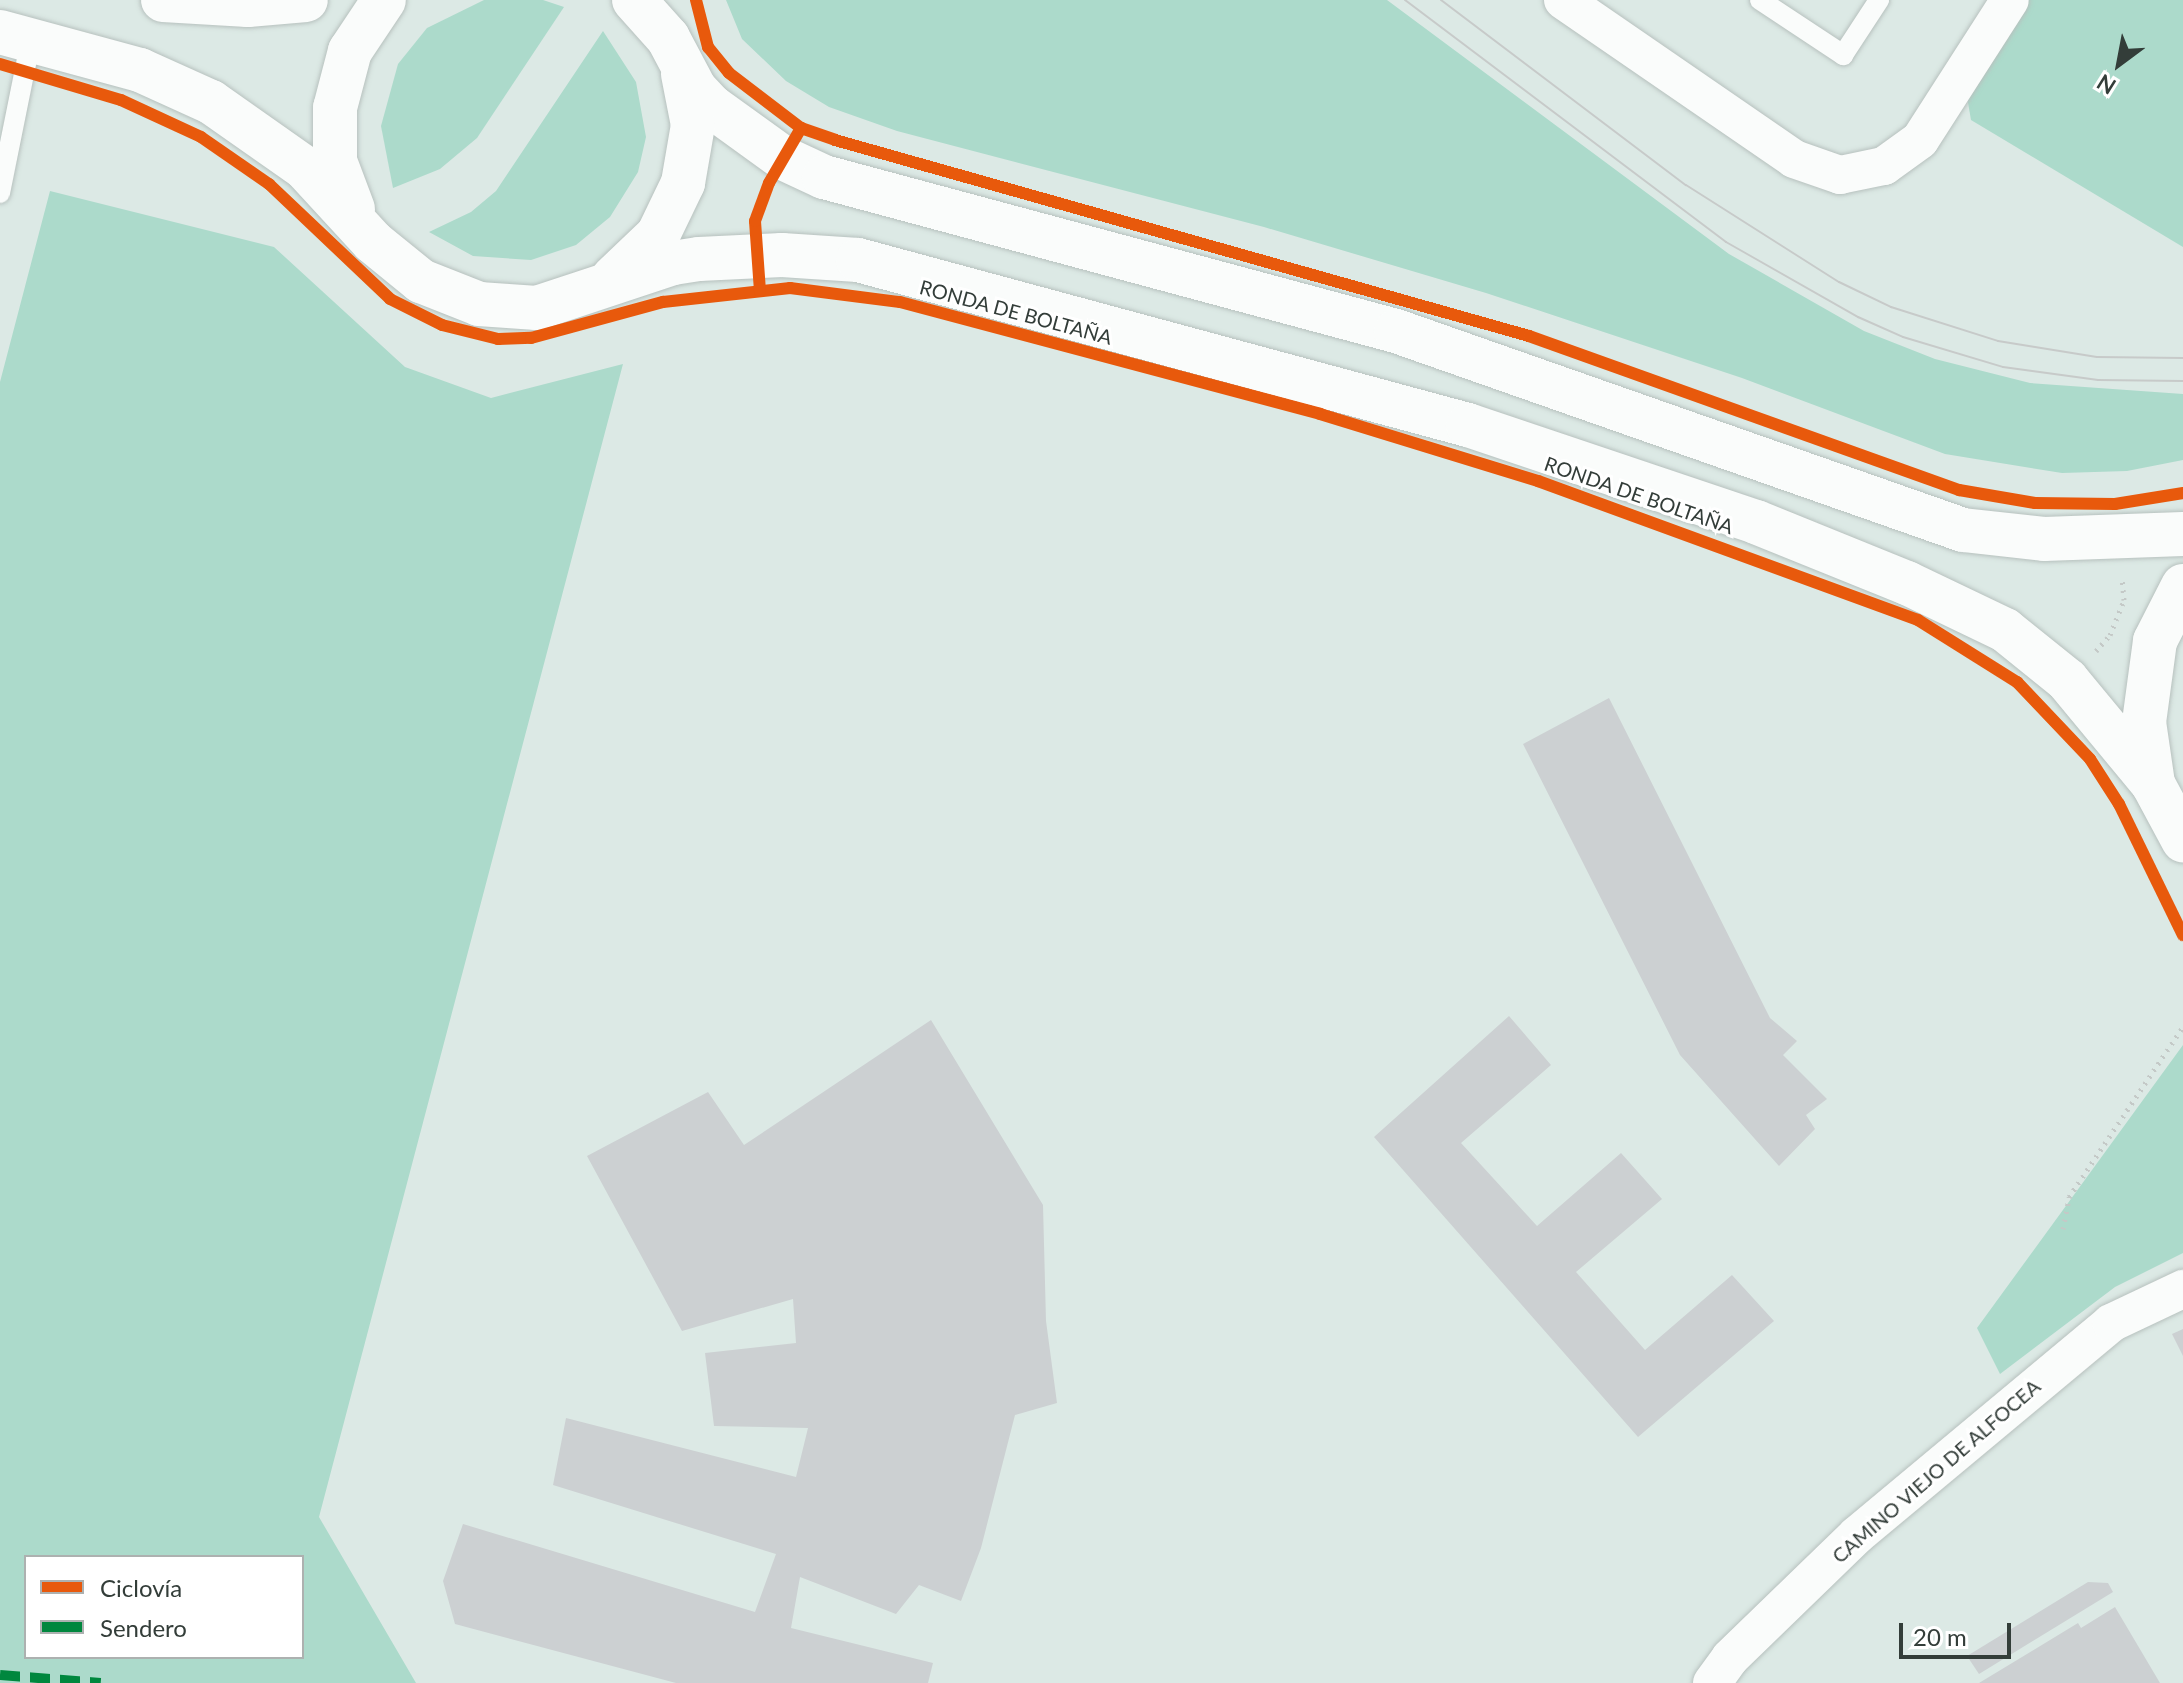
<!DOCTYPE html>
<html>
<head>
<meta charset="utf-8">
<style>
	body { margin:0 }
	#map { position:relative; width:2183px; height:1683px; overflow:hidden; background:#dce9e5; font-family:Lato,sans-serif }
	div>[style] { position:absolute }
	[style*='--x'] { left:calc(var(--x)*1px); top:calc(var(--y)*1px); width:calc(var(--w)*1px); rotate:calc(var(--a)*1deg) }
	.green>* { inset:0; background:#acdacb }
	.building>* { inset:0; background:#ccd0d2 }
	.path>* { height:5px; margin-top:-2.5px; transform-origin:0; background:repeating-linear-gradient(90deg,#c4c9c7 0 2px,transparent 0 8px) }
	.roads { filter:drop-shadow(0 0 2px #b7c1be) drop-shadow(0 0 2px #b7c1be) }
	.service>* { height:20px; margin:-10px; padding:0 10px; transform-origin:10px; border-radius:10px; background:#fafcfb }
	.minor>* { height:38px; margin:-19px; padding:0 19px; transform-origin:19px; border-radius:19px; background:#fafcfb }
	.secondary>* { height:44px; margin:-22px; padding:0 22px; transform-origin:22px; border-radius:22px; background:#fafcfb }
	.tram>* { height:2px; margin:-1px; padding:0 1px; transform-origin:1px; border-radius:1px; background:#c7cac9 }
	.quiet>* { height:10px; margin-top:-5px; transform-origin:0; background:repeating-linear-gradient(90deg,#00873e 0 20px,transparent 0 30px) }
	.cycleway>* { height:12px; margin:-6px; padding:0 6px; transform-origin:6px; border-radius:6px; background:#e8590c }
	span { translate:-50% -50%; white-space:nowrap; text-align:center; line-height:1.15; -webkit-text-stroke:6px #fff; paint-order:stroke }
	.street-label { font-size:20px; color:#333d39 }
	.legend { position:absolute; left:24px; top:1555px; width:280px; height:104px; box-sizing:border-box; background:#fff; border:2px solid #adb1b0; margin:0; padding:10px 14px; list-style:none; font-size:24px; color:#333d39 }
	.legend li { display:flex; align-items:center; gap:16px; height:40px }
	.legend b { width:40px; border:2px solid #adb1b0 }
	.north { position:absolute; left:2079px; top:24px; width:80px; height:80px; -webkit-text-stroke:6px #fff; paint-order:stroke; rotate:212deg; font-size:22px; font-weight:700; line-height:32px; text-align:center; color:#333d39 }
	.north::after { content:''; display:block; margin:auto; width:28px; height:36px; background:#333d39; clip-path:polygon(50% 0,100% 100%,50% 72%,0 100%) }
	.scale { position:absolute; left:1899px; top:1623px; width:112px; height:36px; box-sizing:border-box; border:4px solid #333d39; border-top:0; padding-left:10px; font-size:24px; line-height:28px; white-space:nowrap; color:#333d39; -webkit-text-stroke:6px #fff; paint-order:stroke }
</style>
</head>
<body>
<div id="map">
	<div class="green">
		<div style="clip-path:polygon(484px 0,543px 0,564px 7px,477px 138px,440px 169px,393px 188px,381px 126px,398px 64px,427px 28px)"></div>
		<div style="clip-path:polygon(726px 0,1387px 0,1729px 254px,1864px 331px,1935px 359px,2030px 383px,2183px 394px,2183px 460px,2127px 471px,2062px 473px,1945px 454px,1742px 378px,1486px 293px,1264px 227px,897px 131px,829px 107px,786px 81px,742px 39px)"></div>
		<div style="clip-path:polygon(2026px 0,2183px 0,2183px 247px,1971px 120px,1966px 91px)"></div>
		<div style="clip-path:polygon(603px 31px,636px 82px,646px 137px,638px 172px,610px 217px,576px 245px,531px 260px,473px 256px,429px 232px,471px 212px,496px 191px)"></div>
		<div style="clip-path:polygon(evenodd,50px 191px,274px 247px,405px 367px,491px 398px,623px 364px,319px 1517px,416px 1683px,0 1683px,0 382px,50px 191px,26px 1557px,302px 1557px,302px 1657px,26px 1657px,26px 1557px)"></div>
		<div style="clip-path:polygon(2183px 1045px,2183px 1253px,2115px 1287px,2000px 1374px,1977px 1328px)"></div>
	</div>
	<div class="building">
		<div style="clip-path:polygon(1609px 698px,1770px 1018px,1797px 1041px,1783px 1055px,1827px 1099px,1806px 1115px,1815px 1129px,1779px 1166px,1680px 1055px,1523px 744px)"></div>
		<div style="clip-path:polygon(1509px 1016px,1551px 1065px,1461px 1143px,1537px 1226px,1621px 1153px,1662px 1199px,1576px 1272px,1645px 1350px,1732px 1275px,1774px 1321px,1638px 1437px,1374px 1137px)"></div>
		<div style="clip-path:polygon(931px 1020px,1043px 1205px,1046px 1321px,1057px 1403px,1015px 1415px,981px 1548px,961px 1601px,919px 1585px,896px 1614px,800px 1577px,791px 1628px,933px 1663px,928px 1683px,676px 1683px,455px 1624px,443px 1581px,463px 1524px,755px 1612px,776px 1554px,553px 1485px,566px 1418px,796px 1477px,808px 1428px,714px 1426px,705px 1353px,796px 1343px,793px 1299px,682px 1331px,587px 1156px,708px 1092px,744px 1145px)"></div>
		<div style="clip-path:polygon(2183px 1329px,2183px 1356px,2172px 1334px)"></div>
		<div style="clip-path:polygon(2088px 1582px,2108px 1583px,2113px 1592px,1979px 1674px,1967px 1656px)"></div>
		<div style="clip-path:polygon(2115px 1607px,2160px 1683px,1979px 1683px,2078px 1623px,2081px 1628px)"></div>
	</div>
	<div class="path">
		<div style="--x:2096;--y:651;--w:21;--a:-49"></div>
		<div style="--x:2110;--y:635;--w:38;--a:-68"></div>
		<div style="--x:2124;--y:600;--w:23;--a:-95"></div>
		<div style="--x:2063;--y:1229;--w:33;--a:-79"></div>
		<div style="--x:2069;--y:1197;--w:205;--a:-56.2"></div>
	</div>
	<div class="roads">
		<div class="service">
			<div style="--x:1760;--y:0;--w:100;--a:33.5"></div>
			<div style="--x:1843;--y:55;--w:66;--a:-56.8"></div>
			<div style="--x:0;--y:193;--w:157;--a:-78.6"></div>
		</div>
		<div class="minor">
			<div style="--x:1563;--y:0;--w:280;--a:34.5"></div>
			<div style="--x:1794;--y:159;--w:49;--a:19.2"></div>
			<div style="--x:1840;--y:175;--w:45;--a:-11.6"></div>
			<div style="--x:1884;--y:166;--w:44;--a:-35.8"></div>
			<div style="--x:1920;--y:140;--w:166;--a:-57.3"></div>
			<div style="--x:1712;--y:1683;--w:31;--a:-54"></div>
			<div style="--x:1730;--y:1658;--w:177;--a:-44.1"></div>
			<div style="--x:1857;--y:1535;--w:331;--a:-39.8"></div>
			<div style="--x:2111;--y:1323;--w:80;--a:-25.3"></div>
		</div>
		<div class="secondary">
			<div style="--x:163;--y:0;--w:85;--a:3.4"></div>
			<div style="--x:248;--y:5;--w:58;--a:-4.9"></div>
			<div style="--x:634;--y:0;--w:51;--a:48.2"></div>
			<div style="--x:668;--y:38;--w:58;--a:62.1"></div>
			<div style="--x:695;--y:89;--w:23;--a:47"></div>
			<div style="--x:711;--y:106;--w:89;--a:35.8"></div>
			<div style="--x:783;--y:158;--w:45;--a:24.9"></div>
			<div style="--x:824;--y:177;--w:592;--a:15.07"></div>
			<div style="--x:1396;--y:331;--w:601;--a:19.34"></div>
			<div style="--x:1963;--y:530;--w:81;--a:6.3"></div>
			<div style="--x:2044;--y:539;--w:139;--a:-2.1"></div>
			<div style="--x:0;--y:32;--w:145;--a:15.2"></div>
			<div style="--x:140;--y:70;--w:78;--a:24.3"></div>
			<div style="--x:211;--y:102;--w:115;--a:35.1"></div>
			<div style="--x:305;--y:168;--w:100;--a:47.4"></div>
			<div style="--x:373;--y:242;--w:62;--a:39.1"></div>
			<div style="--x:421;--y:281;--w:62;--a:21.6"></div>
			<div style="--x:479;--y:304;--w:58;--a:3.9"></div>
			<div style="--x:537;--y:308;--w:143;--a:-18.3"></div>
			<div style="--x:673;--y:263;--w:26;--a:-9"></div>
			<div style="--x:699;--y:259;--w:83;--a:-2.8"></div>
			<div style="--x:782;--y:255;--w:76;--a:3.8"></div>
			<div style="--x:858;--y:260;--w:632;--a:15.14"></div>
			<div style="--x:1468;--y:425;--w:304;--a:18.6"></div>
			<div style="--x:1756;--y:522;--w:163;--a:22"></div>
			<div style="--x:1907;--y:583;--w:109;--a:25.6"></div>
			<div style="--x:2005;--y:630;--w:80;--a:38.9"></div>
			<div style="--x:2067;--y:680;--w:135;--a:50.4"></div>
			<div style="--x:353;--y:209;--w:51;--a:-110.6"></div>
			<div style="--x:335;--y:161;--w:53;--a:-90"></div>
			<div style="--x:335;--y:108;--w:59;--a:-75.3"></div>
			<div style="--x:350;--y:51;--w:61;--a:-56.3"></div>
			<div style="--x:613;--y:278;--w:62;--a:-43.7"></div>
			<div style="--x:658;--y:235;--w:58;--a:-64.3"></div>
			<div style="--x:683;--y:183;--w:59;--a:-80.2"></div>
			<div style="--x:693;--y:125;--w:52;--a:-101.1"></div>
			<div style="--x:2183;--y:586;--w:62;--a:117"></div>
			<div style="--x:2155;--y:641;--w:82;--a:97.7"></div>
			<div style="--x:2144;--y:722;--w:63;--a:81.7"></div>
			<div style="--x:2153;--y:784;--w:64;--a:61.8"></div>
		</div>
	</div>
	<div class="tram">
		<div style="--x:1405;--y:0;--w:402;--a:37"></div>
		<div style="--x:1726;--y:242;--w:152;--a:29.6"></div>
		<div style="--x:1858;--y:317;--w:49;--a:24"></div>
		<div style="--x:1903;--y:337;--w:104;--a:16.7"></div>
		<div style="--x:2003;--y:367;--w:96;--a:7.8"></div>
		<div style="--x:2098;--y:380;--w:85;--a:0.7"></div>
		<div style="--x:1441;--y:0;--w:307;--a:37.1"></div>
		<div style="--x:1686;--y:185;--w:181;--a:32.4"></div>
		<div style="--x:1839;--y:282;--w:58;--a:25.7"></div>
		<div style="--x:1891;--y:307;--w:112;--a:17.6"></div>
		<div style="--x:1998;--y:341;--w:100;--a:9.2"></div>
		<div style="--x:2097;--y:357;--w:86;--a:0.7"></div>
	</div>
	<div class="quiet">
		<div style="--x:0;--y:1675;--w:101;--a:4.5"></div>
	</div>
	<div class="cycleway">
		<div style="--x:696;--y:0;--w:49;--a:75.7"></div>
		<div style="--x:708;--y:47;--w:33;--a:51"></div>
		<div style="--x:729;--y:73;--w:91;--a:37.4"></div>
		<div style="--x:801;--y:128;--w:36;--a:19"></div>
		<div style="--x:835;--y:140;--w:721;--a:15.77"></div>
		<div style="--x:1529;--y:336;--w:457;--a:19.7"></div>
		<div style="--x:1959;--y:490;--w:77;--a:9.7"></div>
		<div style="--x:2035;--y:503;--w:80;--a:0.7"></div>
		<div style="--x:2115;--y:504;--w:69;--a:-9.2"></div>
		<div style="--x:0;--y:64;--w:126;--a:16.6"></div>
		<div style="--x:121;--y:100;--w:88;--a:24.8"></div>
		<div style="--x:201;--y:137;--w:83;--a:34.7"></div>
		<div style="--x:269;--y:184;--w:167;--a:43.5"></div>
		<div style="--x:390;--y:299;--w:58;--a:26.6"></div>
		<div style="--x:442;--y:325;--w:58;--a:14"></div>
		<div style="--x:498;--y:339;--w:33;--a:-2"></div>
		<div style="--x:531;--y:338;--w:137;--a:-15.3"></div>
		<div style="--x:663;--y:302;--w:128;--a:-6.3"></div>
		<div style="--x:790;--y:288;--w:111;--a:7.3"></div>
		<div style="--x:900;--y:302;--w:435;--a:14.9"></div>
		<div style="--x:1320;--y:414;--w:228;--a:17.1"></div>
		<div style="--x:1538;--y:481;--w:405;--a:20.1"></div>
		<div style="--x:1918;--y:620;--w:117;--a:32.1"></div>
		<div style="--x:2017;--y:682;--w:106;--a:46.5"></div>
		<div style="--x:2090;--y:759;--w:54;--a:57.2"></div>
		<div style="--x:2119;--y:804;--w:146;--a:64"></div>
		<div style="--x:760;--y:291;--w:70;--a:-94.1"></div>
		<div style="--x:755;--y:221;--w:40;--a:-69.8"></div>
		<div style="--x:769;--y:183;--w:64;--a:-59.8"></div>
	</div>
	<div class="street-label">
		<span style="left:1016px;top:312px;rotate:15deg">RONDA DE BOLTAÑA</span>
		<span style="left:1639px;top:495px;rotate:19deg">RONDA DE BOLTAÑA</span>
		<span style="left:1936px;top:1471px;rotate:-41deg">CAMINO VIEJO DE ALFOCEA</span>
	</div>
	<ul class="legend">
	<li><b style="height:10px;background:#e8590c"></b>Ciclovía</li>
	<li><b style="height:10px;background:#00873e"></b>Sendero</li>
	</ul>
	<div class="north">N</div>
	<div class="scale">20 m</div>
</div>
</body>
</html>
